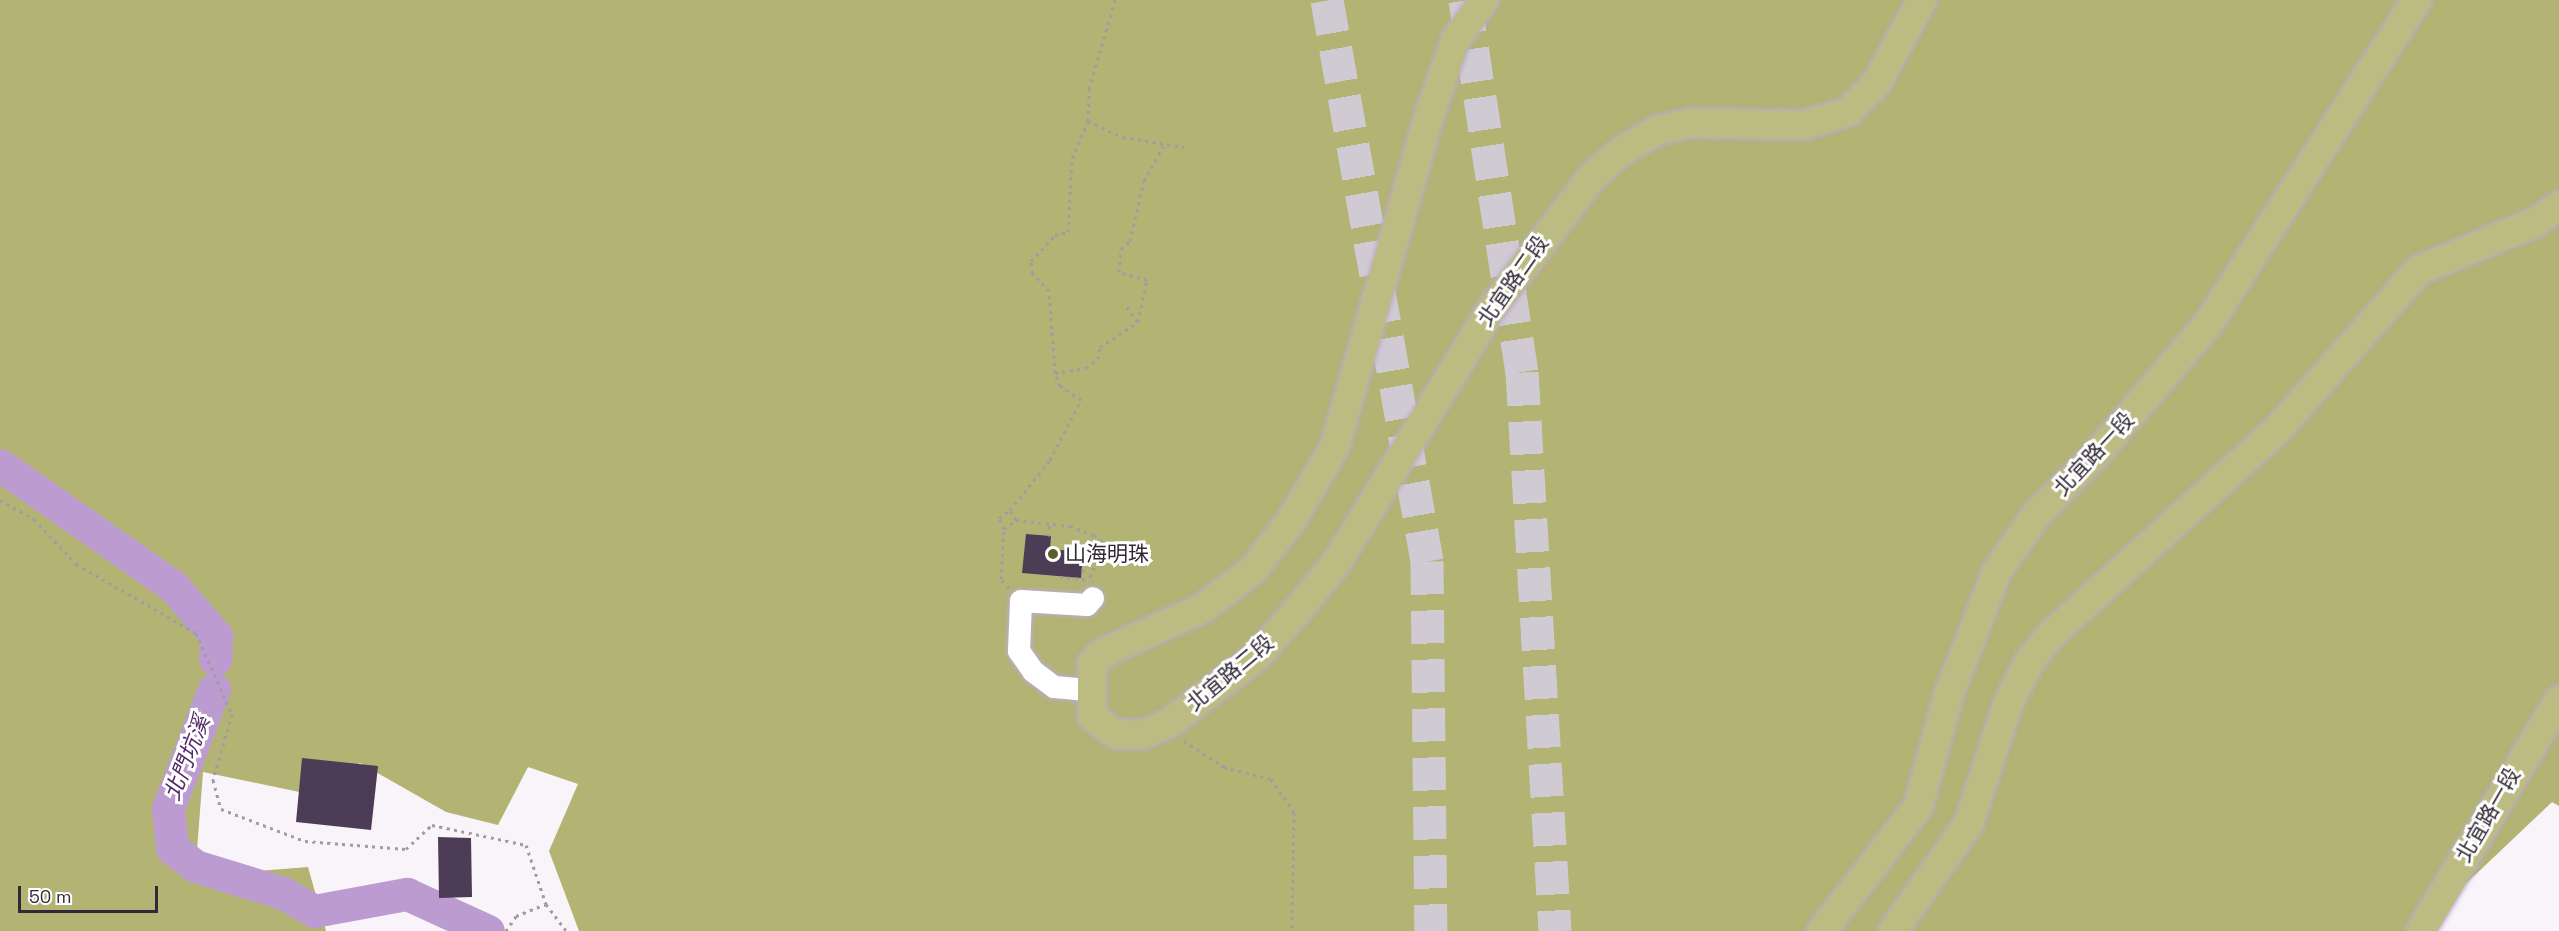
<!DOCTYPE html>
<html>
<head>
<meta charset="utf-8">
<style>
	body { margin:0 }
	#map { position:relative; width:2559px; height:931px; overflow:hidden; background:#f8f4fa; font-family:"Space Grotesk","Noto Sans TC",sans-serif }
	div>[style] { position:absolute }
	[style*='--x'] { left:calc(var(--x)*1px); top:calc(var(--y)*1px); width:calc(var(--w)*1px); rotate:calc(var(--a)*1deg) }
	.forest>* { inset:0; background:#b3b373 }
	.river>* { height:33px; margin:-16.5px; padding:0 16.5px; transform-origin:16.5px; border-radius:16.5px; background:#bc9bd1 }
	.building>* { inset:0; background:#4c3c56 }
	.highway-tunnel>* { height:33px; margin-top:-16.5px; transform-origin:0; background:repeating-linear-gradient(90deg,#d0cbd3 0 33px,transparent 0 49px) }
	.path>* { height:3px; margin-top:-1.5px; transform-origin:0; background:repeating-linear-gradient(90deg,#a19ca4 0 3px,transparent 0 7.5px) }
	.roads { filter:drop-shadow(0 0 2px #bdabca) drop-shadow(0 0 2px #bdabca) }
	.minor>* { height:22px; margin:-11px; padding:0 11px; transform-origin:11px; border-radius:11px; background:#fff }
	.major>* { height:28px; margin:-14px; padding:0 14px; transform-origin:14px; border-radius:14px; background:#bcbb82 }
	.dots>* { width:16px; height:16px; translate:-50% -50%; box-sizing:border-box; border:3px solid #fff; border-radius:50% }
	span { translate:-50% -50%; white-space:nowrap; text-align:center; line-height:1.15; -webkit-text-stroke:6px #fff; paint-order:stroke }
	.street-label { font-size:21px; color:#302935 }
	.poi-label { font-size:21px; color:#302935 }
	.left { translate:0 -50%; text-align:left }
	.water-label { font-size:22px; color:#53296a; font-style:italic }
	.scale { position:absolute; left:18px; top:886px; width:140px; height:27px; box-sizing:border-box; border:3px solid #302935; border-top:0; padding-left:8px; font-size:18px; line-height:21px; white-space:nowrap; color:#302935; -webkit-text-stroke:4px #fff; paint-order:stroke }
</style>
</head>
<body>
<div id="map">
	<div class="forest">
		<div style="clip-path:polygon(0 0,2559px 0,2559px 806px,2552px 802px,2416px 931px,579px 931px,549px 851px,578px 784px,528px 767px,498px 825px,446px 812px,360px 763px,304px 793px,203px 772px,195px 876px,308px 867px,326px 931px,0 931px)"></div>
	</div>
	<div class="river">
		<div style="--x:0;--y:465;--w:213;--a:35"></div>
		<div style="--x:174;--y:587;--w:65;--a:49.4"></div>
		<div style="--x:216;--y:636;--w:23;--a:92"></div>
		<div style="--x:214;--y:689;--w:128;--a:111.1"></div>
		<div style="--x:168;--y:808;--w:40;--a:84.3"></div>
		<div style="--x:172;--y:848;--w:29;--a:38"></div>
		<div style="--x:195;--y:866;--w:92;--a:17.1"></div>
		<div style="--x:283;--y:893;--w:36;--a:30"></div>
		<div style="--x:314;--y:911;--w:95;--a:-10.4"></div>
		<div style="--x:407;--y:894;--w:89;--a:24.6"></div>
	</div>
	<div class="building">
		<div style="clip-path:polygon(1026px 534px,1051px 536px,1050px 549px,1083px 552px,1081px 578px,1022px 573px)"></div>
		<div style="clip-path:polygon(302px 758px,378px 766px,371px 830px,296px 822px)"></div>
		<div style="clip-path:polygon(438px 837px,471px 838px,472px 897px,439px 898px)"></div>
	</div>
	<div class="highway-tunnel">
		<div style="--x:1327;--y:0;--w:570;--a:79.89"></div>
		<div style="--x:1427;--y:561;--w:370;--a:89.4"></div>
		<div style="--x:1465;--y:0;--w:376;--a:81.3"></div>
		<div style="--x:1522;--y:372;--w:560;--a:86.62"></div>
	</div>
	<div class="path">
		<div style="--x:1088;--y:121;--w:38;--a:25"></div>
		<div style="--x:1123;--y:137;--w:62;--a:9.3"></div>
		<div style="--x:1127;--y:307;--w:19;--a:54"></div>
		<div style="--x:1055;--y:373;--w:31;--a:-9"></div>
		<div style="--x:1086;--y:368;--w:15;--a:-37"></div>
		<div style="--x:1098;--y:359;--w:12;--a:-81"></div>
		<div style="--x:1100;--y:347;--w:45;--a:-33.3"></div>
		<div style="--x:1138;--y:322;--w:43;--a:-77.9"></div>
		<div style="--x:1147;--y:280;--w:29;--a:-164"></div>
		<div style="--x:1119;--y:272;--w:23;--a:-85"></div>
		<div style="--x:1121;--y:249;--w:12;--a:-42"></div>
		<div style="--x:1130;--y:241;--w:62;--a:-76.9"></div>
		<div style="--x:1144;--y:181;--w:41;--a:-60.9"></div>
		<div style="--x:0;--y:500;--w:39;--a:29"></div>
		<div style="--x:34;--y:519;--w:62;--a:47"></div>
		<div style="--x:76;--y:564;--w:138;--a:29.9"></div>
		<div style="--x:196;--y:633;--w:89;--a:66"></div>
		<div style="--x:232;--y:714;--w:69;--a:106.1"></div>
		<div style="--x:213;--y:780;--w:30;--a:75"></div>
		<div style="--x:221;--y:809;--w:90;--a:20.9"></div>
		<div style="--x:305;--y:841;--w:101;--a:4.5"></div>
		<div style="--x:406;--y:849;--w:35;--a:-43"></div>
		<div style="--x:432;--y:825;--w:96;--a:12"></div>
		<div style="--x:526;--y:845;--w:62;--a:71.3"></div>
		<div style="--x:546;--y:904;--w:34;--a:53"></div>
		<div style="--x:1016;--y:520;--w:54;--a:6.3"></div>
		<div style="--x:1070;--y:526;--w:26;--a:21"></div>
		<div style="--x:1094;--y:535;--w:36;--a:37"></div>
		<div style="--x:1004;--y:529;--w:12;--a:-114"></div>
		<div style="--x:999;--y:518;--w:14;--a:-36"></div>
		<div style="--x:1048;--y:536;--w:13;--a:-81"></div>
		<div style="--x:1083;--y:555;--w:24;--a:90"></div>
		<div style="--x:1060;--y:577;--w:25;--a:5"></div>
		<div style="--x:1090;--y:577;--w:37;--a:-68"></div>
		<div style="--x:1009;--y:588;--w:12;--a:-132"></div>
		<div style="--x:1001;--y:579;--w:50;--a:-86.6"></div>
		<div style="--x:1004;--y:529;--w:15;--a:-37"></div>
		<div style="--x:1016;--y:520;--w:12;--a:-121"></div>
		<div style="--x:1010;--y:510;--w:64;--a:-51.3"></div>
		<div style="--x:1050;--y:460;--w:68;--a:-62.7"></div>
		<div style="--x:1081;--y:400;--w:25;--a:-146"></div>
		<div style="--x:1060;--y:386;--w:14;--a:-111"></div>
		<div style="--x:1055;--y:373;--w:82;--a:-94.2"></div>
		<div style="--x:1049;--y:291;--w:25;--a:-133"></div>
		<div style="--x:1032;--y:273;--w:12;--a:-95"></div>
		<div style="--x:1031;--y:261;--w:35;--a:-47"></div>
		<div style="--x:1055;--y:235;--w:13;--a:-13"></div>
		<div style="--x:1068;--y:232;--w:74;--a:-86.9"></div>
		<div style="--x:1072;--y:158;--w:40;--a:-66.6"></div>
		<div style="--x:1088;--y:121;--w:32;--a:-88"></div>
		<div style="--x:1089;--y:89;--w:93;--a:-73.7"></div>
		<div style="--x:1184;--y:741;--w:48;--a:33"></div>
		<div style="--x:1224;--y:767;--w:49;--a:14.3"></div>
		<div style="--x:1271;--y:779;--w:40;--a:55.1"></div>
		<div style="--x:1294;--y:812;--w:119;--a:91"></div>
		<div style="--x:506;--y:931;--w:18;--a:-56"></div>
		<div style="--x:516;--y:916;--w:32;--a:-22"></div>
	</div>
	<div class="roads">
		<div class="minor">
			<div style="--x:1088;--y:690;--w:34;--a:-175"></div>
			<div style="--x:1054;--y:687;--w:26;--a:-143"></div>
			<div style="--x:1033;--y:671;--w:24;--a:-125"></div>
			<div style="--x:1019;--y:651;--w:50;--a:-87.7"></div>
			<div style="--x:1021;--y:601;--w:66;--a:3.5"></div>
			<div style="--x:1087;--y:605;--w:9;--a:-49"></div>
		</div>
		<div class="major">
			<div style="--x:1484;--y:0;--w:48;--a:125.7"></div>
			<div style="--x:1456;--y:39;--w:78;--a:109.4"></div>
			<div style="--x:1430;--y:113;--w:346;--a:105.9"></div>
			<div style="--x:1335;--y:446;--w:83;--a:120.3"></div>
			<div style="--x:1293;--y:518;--w:64;--a:127.4"></div>
			<div style="--x:1254;--y:569;--w:64;--a:142.6"></div>
			<div style="--x:1203;--y:608;--w:112;--a:155.7"></div>
			<div style="--x:1101;--y:654;--w:13;--a:132"></div>
			<div style="--x:1092;--y:664;--w:52;--a:90"></div>
			<div style="--x:1092;--y:716;--w:30;--a:37"></div>
			<div style="--x:1116;--y:734;--w:26;--a:2"></div>
			<div style="--x:1142;--y:735;--w:32;--a:-24"></div>
			<div style="--x:1171;--y:722;--w:107;--a:-37.4"></div>
			<div style="--x:1256;--y:657;--w:62;--a:-48.3"></div>
			<div style="--x:1297;--y:611;--w:63;--a:-50.8"></div>
			<div style="--x:1337;--y:562;--w:294;--a:-58.6"></div>
			<div style="--x:1490;--y:311;--w:168;--a:-52.7"></div>
			<div style="--x:1592;--y:177;--w:41;--a:-41.1"></div>
			<div style="--x:1623;--y:150;--w:40;--a:-29.7"></div>
			<div style="--x:1658;--y:130;--w:35;--a:-12"></div>
			<div style="--x:1692;--y:123;--w:112;--a:1"></div>
			<div style="--x:1804;--y:125;--w:46;--a:-16.5"></div>
			<div style="--x:1848;--y:112;--w:40;--a:-45"></div>
			<div style="--x:1876;--y:84;--w:96;--a:-61.3"></div>
			<div style="--x:1822;--y:931;--w:157;--a:-52.3"></div>
			<div style="--x:1918;--y:807;--w:117;--a:-74.7"></div>
			<div style="--x:1949;--y:694;--w:132;--a:-68.7"></div>
			<div style="--x:1997;--y:571;--w:70;--a:-54.9"></div>
			<div style="--x:2037;--y:514;--w:81;--a:-45"></div>
			<div style="--x:2094;--y:457;--w:175;--a:-49.4"></div>
			<div style="--x:2208;--y:324;--w:386;--a:-57.2"></div>
			<div style="--x:1893;--y:931;--w:132;--a:-54.9"></div>
			<div style="--x:1969;--y:823;--w:125;--a:-71.9"></div>
			<div style="--x:2008;--y:704;--w:47;--a:-63.4"></div>
			<div style="--x:2029;--y:662;--w:36;--a:-51"></div>
			<div style="--x:2052;--y:634;--w:307;--a:-42.2"></div>
			<div style="--x:2279;--y:428;--w:211;--a:-48.5"></div>
			<div style="--x:2419;--y:270;--w:126;--a:-22.3"></div>
			<div style="--x:2536;--y:222;--w:28;--a:-35"></div>
			<div style="--x:2421;--y:931;--w:269;--a:-59.1"></div>
		</div>
	</div>
	<div class="dots">
		<div style="left:1053px;top:554px;background:#5d5c29"></div>
	</div>
	<div class="street-label">
		<span style="left:1513px;top:281px;rotate:-55deg">北宜路二段</span>
		<span style="left:2094px;top:454px;rotate:-47deg">北宜路一段</span>
		<span style="left:1230px;top:673px;rotate:-40deg">北宜路二段</span>
		<span style="left:2488px;top:815px;rotate:-60deg">北宜路一段</span>
	</div>
	<div class="poi-label">
		<span class="left" style="left:1065px;top:554px">山海明珠</span>
	</div>
	<div class="water-label">
		<span style="left:187px;top:758px;rotate:-69deg">北門坑溪</span>
	</div>
	<div class="scale">50 m</div>
</div>
</body>
</html>
